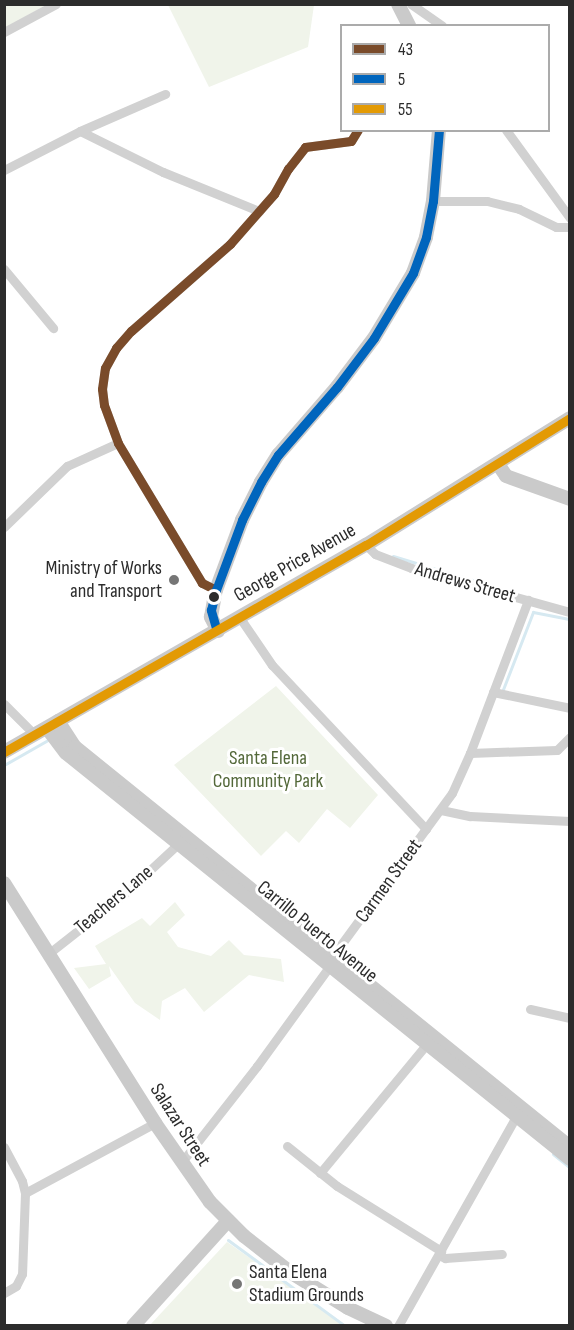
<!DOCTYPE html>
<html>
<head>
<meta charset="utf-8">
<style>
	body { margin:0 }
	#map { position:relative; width:574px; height:1330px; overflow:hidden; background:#fff; font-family:"Sofia Sans Condensed",sans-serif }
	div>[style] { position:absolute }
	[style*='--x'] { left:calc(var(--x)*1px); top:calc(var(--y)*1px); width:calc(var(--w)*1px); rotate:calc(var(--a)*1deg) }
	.green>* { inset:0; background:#f0f4ea }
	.stream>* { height:3px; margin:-1.5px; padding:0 1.5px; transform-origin:1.5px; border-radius:1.5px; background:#d6e9f1 }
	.street>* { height:9px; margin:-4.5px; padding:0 4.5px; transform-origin:4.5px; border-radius:4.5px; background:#d1d1d1 }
	.secondary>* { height:14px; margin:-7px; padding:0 7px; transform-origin:7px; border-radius:7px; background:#cacaca }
	.bus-1>* { height:9px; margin:-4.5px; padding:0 4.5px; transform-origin:4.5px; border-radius:4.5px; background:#7a4b2a }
	.bus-2>* { height:9px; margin:-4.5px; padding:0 4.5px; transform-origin:4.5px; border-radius:4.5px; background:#0065bd }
	.bus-3>* { height:9px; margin:-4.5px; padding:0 4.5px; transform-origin:4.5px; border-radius:4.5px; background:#e39a04 }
	.dots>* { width:16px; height:16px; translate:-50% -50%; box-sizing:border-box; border:3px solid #fff; border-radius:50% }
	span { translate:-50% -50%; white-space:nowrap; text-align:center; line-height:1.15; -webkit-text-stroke:6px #fff; paint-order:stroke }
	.street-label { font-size:20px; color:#2c2c2c }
	.poi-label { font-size:20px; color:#2c2c2c }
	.right { translate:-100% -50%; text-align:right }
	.left { translate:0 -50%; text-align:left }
	.park-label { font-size:20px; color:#536839 }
	.frame { position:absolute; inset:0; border:6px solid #2c2c2c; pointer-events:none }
	.legend { position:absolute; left:340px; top:24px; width:210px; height:108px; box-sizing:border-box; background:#fff; border:2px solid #ababab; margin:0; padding:8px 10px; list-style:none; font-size:18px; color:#2c2c2c }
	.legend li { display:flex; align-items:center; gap:12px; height:30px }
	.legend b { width:30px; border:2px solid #ababab }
</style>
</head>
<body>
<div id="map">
	<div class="green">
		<div style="clip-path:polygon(5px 5px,46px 5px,5px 28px)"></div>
		<div style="clip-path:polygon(168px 5px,314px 5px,308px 47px,209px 87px)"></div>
		<div style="clip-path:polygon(276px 686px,378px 795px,350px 828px,327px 809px,299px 843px,286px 831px,261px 856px,174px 765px)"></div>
		<div style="clip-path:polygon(175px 902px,185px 915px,167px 932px,178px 947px,211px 956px,229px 940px,244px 955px,281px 959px,284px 982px,249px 975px,204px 1012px,185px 988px,162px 1001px,160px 1020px,135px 1003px,109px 966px,111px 976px,89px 989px,74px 968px,106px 964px,95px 946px,142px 918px,150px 926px)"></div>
		<div style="clip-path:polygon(227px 1242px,346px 1325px,150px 1325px)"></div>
	</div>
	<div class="stream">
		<div style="--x:393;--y:556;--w:87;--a:16.8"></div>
		<div style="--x:502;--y:692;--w:86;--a:-68.8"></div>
		<div style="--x:533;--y:612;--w:38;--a:11"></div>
		<div style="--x:4;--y:765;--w:51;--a:-29.6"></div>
		<div style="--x:553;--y:1154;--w:22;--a:39"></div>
		<div style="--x:228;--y:1240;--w:145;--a:36.3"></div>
	</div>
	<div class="street">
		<div style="--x:411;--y:4;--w:38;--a:35"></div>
		<div style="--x:4;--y:32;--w:59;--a:-28.3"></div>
		<div style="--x:506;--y:130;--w:109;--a:54"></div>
		<div style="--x:80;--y:131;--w:93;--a:26.3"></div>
		<div style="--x:163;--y:172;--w:104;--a:22.1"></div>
		<div style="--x:4;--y:170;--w:85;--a:-27.2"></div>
		<div style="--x:80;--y:131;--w:93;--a:-23.5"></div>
		<div style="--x:433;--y:201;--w:54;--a:0"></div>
		<div style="--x:487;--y:201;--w:33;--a:14"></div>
		<div style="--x:519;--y:209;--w:41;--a:25.9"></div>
		<div style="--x:556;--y:227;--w:14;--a:0"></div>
		<div style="--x:4;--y:269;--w:77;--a:50.3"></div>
		<div style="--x:4;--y:527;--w:88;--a:-44.1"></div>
		<div style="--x:67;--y:466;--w:56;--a:-24.3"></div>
		<div style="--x:366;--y:545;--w:13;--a:45"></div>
		<div style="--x:375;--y:554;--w:39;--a:21"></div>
		<div style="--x:411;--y:568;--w:165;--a:15.5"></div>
		<div style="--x:216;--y:590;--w:16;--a:-153"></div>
		<div style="--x:202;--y:583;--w:163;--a:-121"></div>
		<div style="--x:118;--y:443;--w:40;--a:-110.2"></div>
		<div style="--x:104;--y:405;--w:16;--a:-97"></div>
		<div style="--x:102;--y:389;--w:21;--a:-82"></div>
		<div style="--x:105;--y:368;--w:23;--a:-61"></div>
		<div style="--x:116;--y:348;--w:23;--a:-49"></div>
		<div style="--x:131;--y:331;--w:132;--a:-41.3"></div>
		<div style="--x:230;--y:244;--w:67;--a:-48.7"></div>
		<div style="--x:274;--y:194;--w:29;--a:-61"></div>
		<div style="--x:288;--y:169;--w:28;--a:-52"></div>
		<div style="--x:305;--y:147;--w:46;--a:-7.4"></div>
		<div style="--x:351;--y:141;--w:13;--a:-58"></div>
		<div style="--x:240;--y:618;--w:57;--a:55.8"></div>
		<div style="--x:272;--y:665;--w:225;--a:46.8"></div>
		<div style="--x:493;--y:692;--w:79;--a:11.7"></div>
		<div style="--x:4;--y:704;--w:44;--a:45"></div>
		<div style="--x:470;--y:753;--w:87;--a:-2"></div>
		<div style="--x:557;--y:750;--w:18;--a:-45"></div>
		<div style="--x:441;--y:810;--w:30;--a:12"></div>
		<div style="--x:470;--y:816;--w:100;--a:2.9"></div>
		<div style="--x:48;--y:954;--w:95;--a:-38.2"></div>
		<div style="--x:123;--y:895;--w:75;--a:-42.8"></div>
		<div style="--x:530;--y:1009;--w:41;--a:12.7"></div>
		<div style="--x:287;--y:1146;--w:64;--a:38.7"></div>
		<div style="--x:337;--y:1186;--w:123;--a:32"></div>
		<div style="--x:4;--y:1147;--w:38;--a:62"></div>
		<div style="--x:22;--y:1181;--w:12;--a:76"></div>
		<div style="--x:25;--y:1193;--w:81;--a:92.1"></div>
		<div style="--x:22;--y:1274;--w:13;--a:117"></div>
		<div style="--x:16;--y:1286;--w:14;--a:150"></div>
		<div style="--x:181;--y:1163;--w:123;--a:-51.9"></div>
		<div style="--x:257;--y:1066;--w:122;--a:-54"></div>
		<div style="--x:329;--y:967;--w:10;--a:-73"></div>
		<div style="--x:332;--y:957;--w:203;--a:-53.8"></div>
		<div style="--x:452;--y:793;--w:44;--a:-65.8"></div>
		<div style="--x:470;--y:753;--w:164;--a:-69.2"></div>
		<div style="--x:320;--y:1173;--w:166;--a:-50.4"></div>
		<div style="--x:25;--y:1193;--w:148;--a:-28.3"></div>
		<div style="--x:439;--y:1255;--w:7;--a:27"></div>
		<div style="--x:445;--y:1258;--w:57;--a:-4"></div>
		<div style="--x:398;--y:1326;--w:240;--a:-60.6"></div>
	</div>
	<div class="secondary">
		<div style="--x:398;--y:4;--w:25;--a:63"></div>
		<div style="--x:498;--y:464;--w:14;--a:56"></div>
		<div style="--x:506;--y:476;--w:68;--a:19.8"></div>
		<div style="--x:218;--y:631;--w:16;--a:-117"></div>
		<div style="--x:211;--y:617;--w:27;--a:-80"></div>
		<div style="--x:216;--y:590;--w:75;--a:-69.6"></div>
		<div style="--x:242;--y:520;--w:42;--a:-63.4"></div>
		<div style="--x:261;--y:482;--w:32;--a:-58"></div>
		<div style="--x:278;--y:455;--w:90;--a:-49.1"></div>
		<div style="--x:337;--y:387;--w:61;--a:-52.9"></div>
		<div style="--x:374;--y:338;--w:76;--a:-59"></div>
		<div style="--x:413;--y:273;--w:38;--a:-70"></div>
		<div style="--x:426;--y:237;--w:37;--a:-79"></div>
		<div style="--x:433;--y:201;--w:71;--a:-85.2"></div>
		<div style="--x:58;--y:721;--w:31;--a:57"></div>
		<div style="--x:75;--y:747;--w:636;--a:38.94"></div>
		<div style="--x:47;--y:728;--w:31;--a:53"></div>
		<div style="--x:66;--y:753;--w:647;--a:38.85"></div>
		<div style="--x:4;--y:752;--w:417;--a:-29.8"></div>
		<div style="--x:366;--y:545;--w:240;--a:-31.9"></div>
		<div style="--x:4;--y:883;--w:284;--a:57.8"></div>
		<div style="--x:155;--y:1123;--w:96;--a:55.2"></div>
		<div style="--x:210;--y:1202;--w:48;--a:45"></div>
		<div style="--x:244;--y:1236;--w:58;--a:38"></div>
		<div style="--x:290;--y:1272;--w:68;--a:31.8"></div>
		<div style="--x:348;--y:1308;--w:42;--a:25.3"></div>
		<div style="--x:133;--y:1326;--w:142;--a:-47.9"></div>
	</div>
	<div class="bus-1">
		<div style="--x:216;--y:590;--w:16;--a:-153"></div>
		<div style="--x:202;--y:583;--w:163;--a:-121"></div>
		<div style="--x:118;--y:443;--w:40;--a:-110.2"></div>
		<div style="--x:104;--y:405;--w:16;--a:-97"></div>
		<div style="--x:102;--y:389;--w:21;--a:-82"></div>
		<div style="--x:105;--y:368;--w:23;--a:-61"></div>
		<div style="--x:116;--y:348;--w:23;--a:-49"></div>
		<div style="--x:131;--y:331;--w:132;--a:-41.3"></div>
		<div style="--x:230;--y:244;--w:67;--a:-48.7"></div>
		<div style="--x:274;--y:194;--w:29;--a:-61"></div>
		<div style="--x:288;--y:169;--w:28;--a:-52"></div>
		<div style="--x:305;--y:147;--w:46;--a:-7.4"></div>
		<div style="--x:351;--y:141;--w:13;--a:-58"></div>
	</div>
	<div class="bus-2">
		<div style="--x:216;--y:628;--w:19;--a:-106"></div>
		<div style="--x:211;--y:610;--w:21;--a:-76"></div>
		<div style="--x:216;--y:590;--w:75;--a:-69.6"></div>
		<div style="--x:242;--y:520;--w:42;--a:-63.4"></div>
		<div style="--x:261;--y:482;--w:32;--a:-58"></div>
		<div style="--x:278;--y:455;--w:90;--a:-49.1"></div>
		<div style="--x:337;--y:387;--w:61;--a:-52.9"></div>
		<div style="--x:374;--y:338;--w:76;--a:-59"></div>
		<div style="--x:413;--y:273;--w:38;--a:-70"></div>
		<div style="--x:426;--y:237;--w:37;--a:-79"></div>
		<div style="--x:433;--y:201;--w:71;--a:-85.2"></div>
	</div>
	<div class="bus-3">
		<div style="--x:4;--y:752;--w:417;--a:-29.8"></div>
		<div style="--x:366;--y:545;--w:240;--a:-31.9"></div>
	</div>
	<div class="dots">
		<div style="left:174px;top:580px;background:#767676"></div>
		<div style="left:214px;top:597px;background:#2c2c2c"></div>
		<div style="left:237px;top:1284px;background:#767676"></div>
	</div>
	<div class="street-label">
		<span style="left:295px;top:563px;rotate:-30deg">George Price Avenue</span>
		<span style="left:465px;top:583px;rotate:16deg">Andrews Street</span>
		<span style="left:389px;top:881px;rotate:-54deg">Carmen Street</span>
		<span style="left:114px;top:900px;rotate:-40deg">Teachers Lane</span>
		<span style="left:317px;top:932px;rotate:39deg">Carrillo Puerto Avenue</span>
		<span style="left:180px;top:1125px;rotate:57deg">Salazar Street</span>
	</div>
	<div class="poi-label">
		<span class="right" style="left:162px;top:580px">Ministry of Works<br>and Transport</span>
		<span class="left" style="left:249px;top:1284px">Santa Elena<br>Stadium Grounds</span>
	</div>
	<div class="park-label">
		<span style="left:268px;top:770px">Santa Elena<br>Community Park</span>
	</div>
	<div class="frame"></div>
	<ul class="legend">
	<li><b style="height:8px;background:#7a4b2a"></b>43</li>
	<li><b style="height:8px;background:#0065bd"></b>5</li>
	<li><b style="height:8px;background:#e39a04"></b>55</li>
	</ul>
</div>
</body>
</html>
